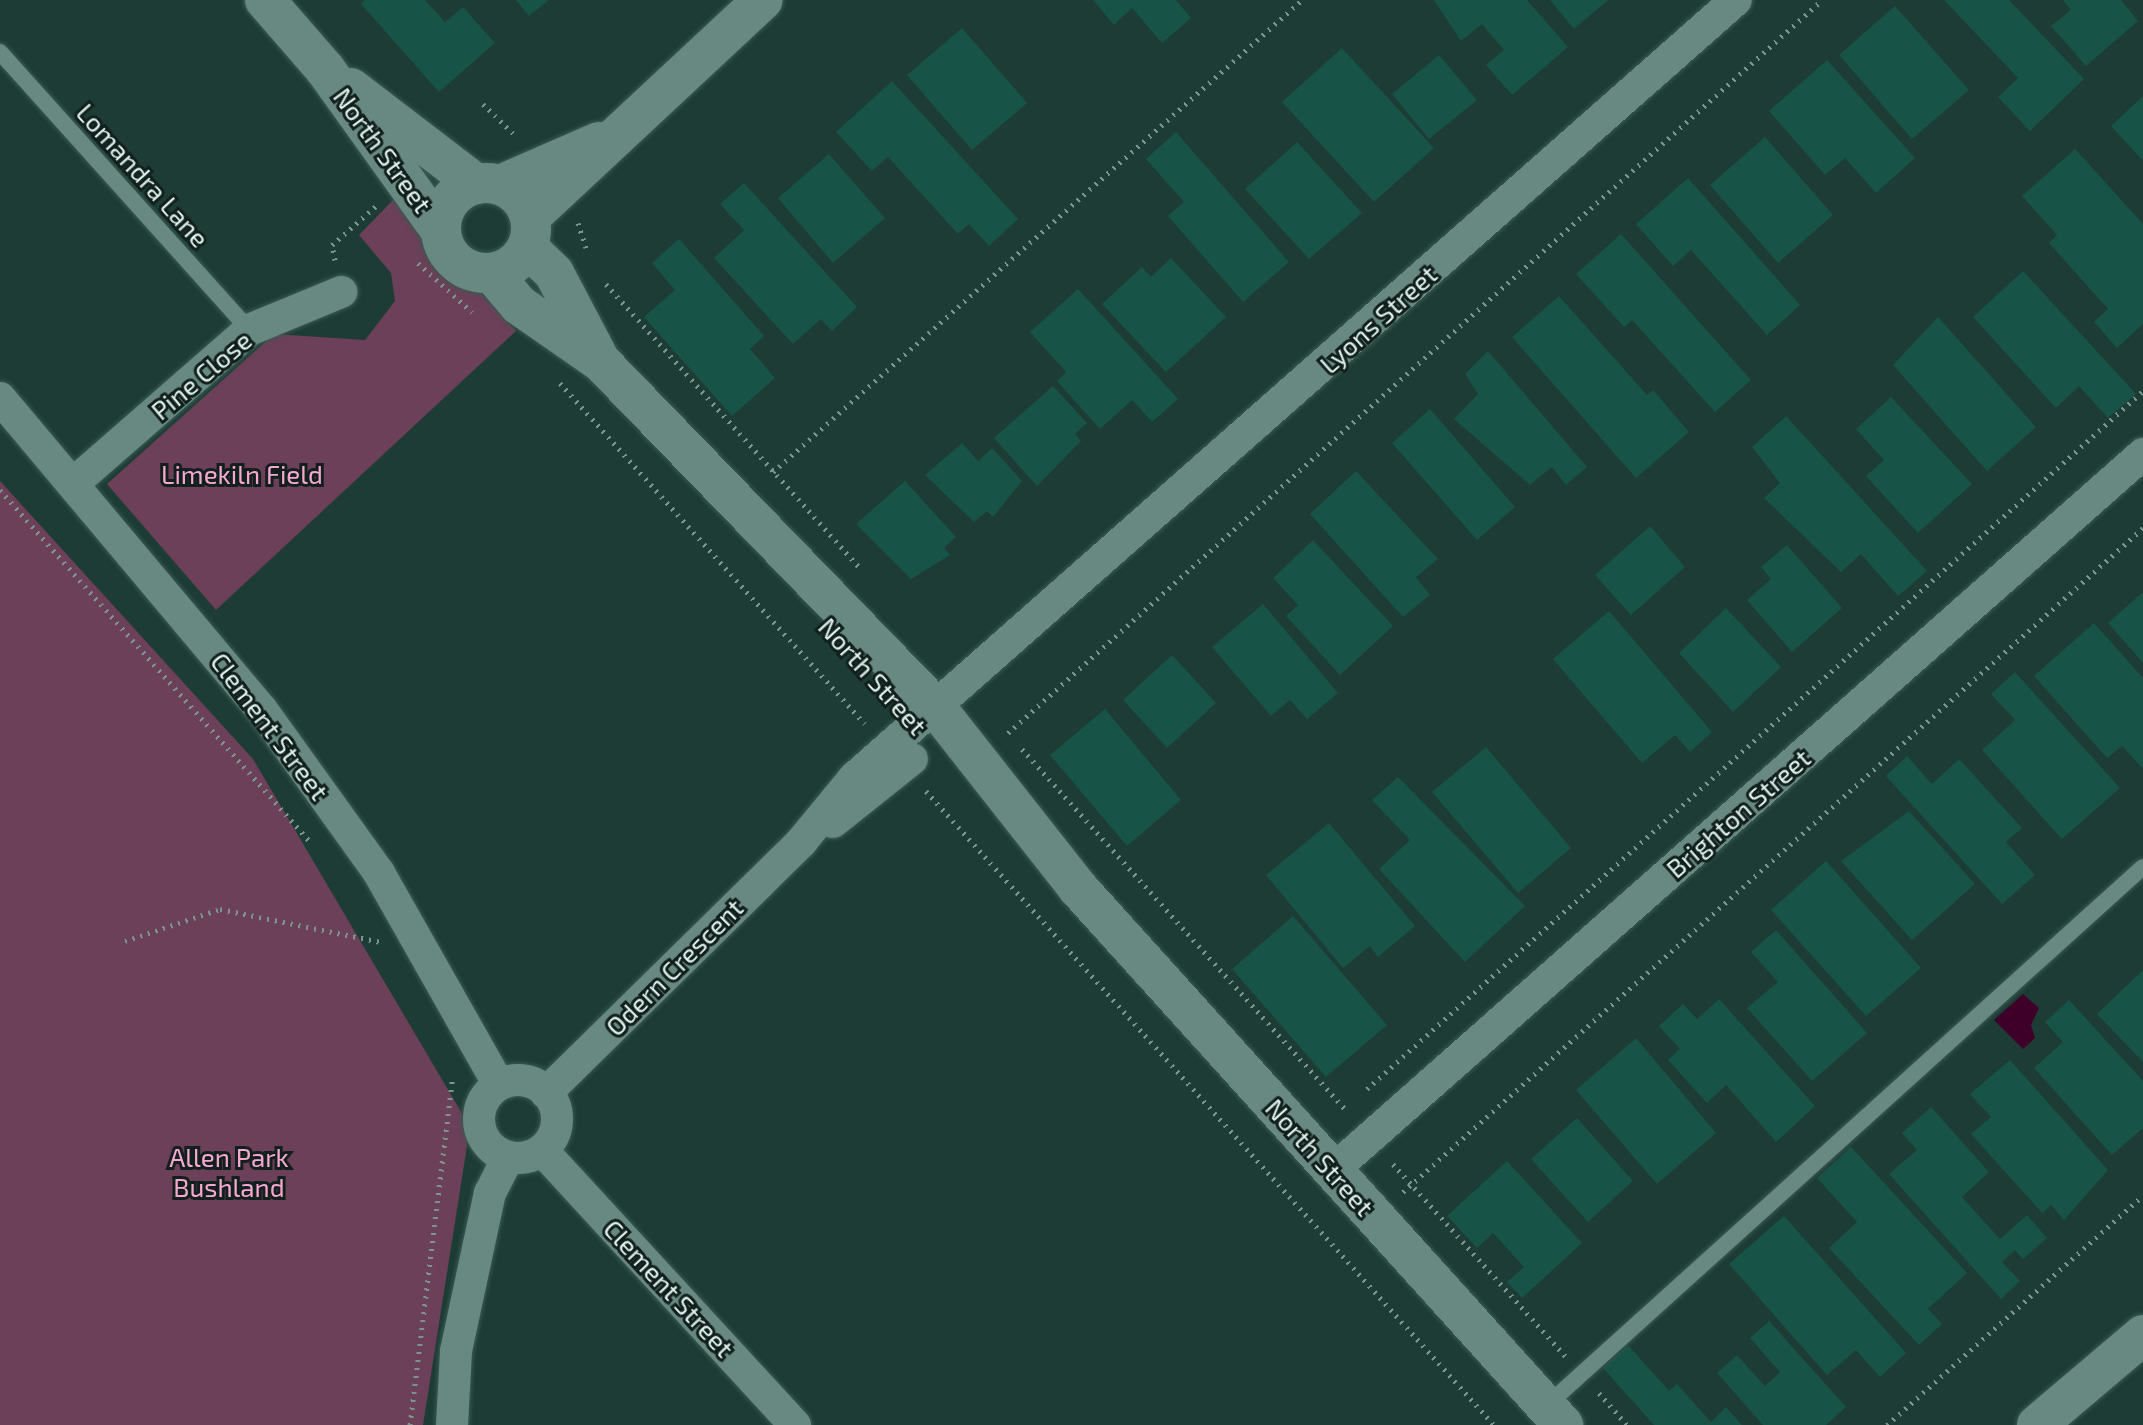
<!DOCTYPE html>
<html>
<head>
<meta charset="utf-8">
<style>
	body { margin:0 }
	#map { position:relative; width:2143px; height:1425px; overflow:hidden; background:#1c3c35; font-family:"Exo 2",sans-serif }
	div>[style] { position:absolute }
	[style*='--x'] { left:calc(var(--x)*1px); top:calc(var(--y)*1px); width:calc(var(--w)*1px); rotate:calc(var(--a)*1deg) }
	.green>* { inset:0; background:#6c4058 }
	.water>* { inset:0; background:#3e0029 }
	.building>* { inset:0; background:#185348 }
	.path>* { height:5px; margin-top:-2.5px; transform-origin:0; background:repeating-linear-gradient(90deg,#7b948e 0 2px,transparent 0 8px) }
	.roads { filter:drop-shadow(0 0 2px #3b5953) drop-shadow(0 0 2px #3b5953) }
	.service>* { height:16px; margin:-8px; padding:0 8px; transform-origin:8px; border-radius:8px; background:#678981 }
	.minor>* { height:32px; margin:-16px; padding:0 16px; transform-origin:16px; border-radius:16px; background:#678981 }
	.minor>.ring { margin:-16px; padding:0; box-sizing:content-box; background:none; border:32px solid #678981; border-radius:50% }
	.tertiary>* { height:40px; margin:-20px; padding:0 20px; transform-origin:20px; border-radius:20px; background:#678981 }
	.tertiary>.ring { margin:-20px; padding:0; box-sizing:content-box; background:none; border:40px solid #678981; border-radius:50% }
	span { translate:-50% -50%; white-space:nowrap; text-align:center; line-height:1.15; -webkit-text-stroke:6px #12201d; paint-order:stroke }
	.street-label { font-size:26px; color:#dff2ed }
	.park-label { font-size:26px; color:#f7a7d2 }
</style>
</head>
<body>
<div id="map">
	<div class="green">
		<div style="clip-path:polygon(396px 197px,516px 331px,216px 610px,107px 484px,274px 334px,365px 340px,395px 301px,391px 273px,359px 235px)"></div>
		<div style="clip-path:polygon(0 481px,253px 759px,470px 1127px,423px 1425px,0 1425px)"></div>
	</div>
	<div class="water">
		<div style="clip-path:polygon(2023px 994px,2039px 1008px,2031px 1025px,2035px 1038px,2023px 1049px,1994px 1020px)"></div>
	</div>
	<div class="building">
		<div style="clip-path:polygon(365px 0,425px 0,445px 22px,463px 7px,495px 43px,439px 92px,361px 4px)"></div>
		<div style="clip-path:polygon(516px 0,549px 0,529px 16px)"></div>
		<div style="clip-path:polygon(1093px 0,1176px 0,1191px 18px,1162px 43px,1132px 8px,1114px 25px)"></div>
		<div style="clip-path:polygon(1434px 0,1527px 0,1568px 47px,1512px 95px,1486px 65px,1504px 50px,1482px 24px,1461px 41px)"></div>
		<div style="clip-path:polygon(1550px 0,1608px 0,1574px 29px)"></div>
		<div style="clip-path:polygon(1944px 0,2009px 0,2084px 79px,2030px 131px,1998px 97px,2018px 78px)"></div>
		<div style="clip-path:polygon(2063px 0,2121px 0,2138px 21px,2086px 66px,2051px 26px,2071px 10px)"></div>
		<div style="clip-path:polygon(1895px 6px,1969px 90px,1912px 139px,1839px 55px)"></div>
		<div style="clip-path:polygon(962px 28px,1027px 103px,972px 150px,907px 75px)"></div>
		<div style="clip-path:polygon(1342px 48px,1434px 148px,1374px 202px,1282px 102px)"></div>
		<div style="clip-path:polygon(1439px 55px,1477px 100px,1429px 139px,1392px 94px)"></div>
		<div style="clip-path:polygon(1827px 60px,1915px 158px,1876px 193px,1845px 158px,1825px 175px,1769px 111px)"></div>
		<div style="clip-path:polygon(892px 81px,1018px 219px,989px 246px,969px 224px,958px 234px,888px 157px,872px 171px,836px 132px)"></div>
		<div style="clip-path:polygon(2143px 96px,2143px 161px,2111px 126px)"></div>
		<div style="clip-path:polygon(1176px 132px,1289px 262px,1243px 302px,1168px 216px,1184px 202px,1146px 159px)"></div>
		<div style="clip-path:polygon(1765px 137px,1833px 215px,1778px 263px,1710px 185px)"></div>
		<div style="clip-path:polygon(1297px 142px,1362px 213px,1309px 259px,1245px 189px)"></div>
		<div style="clip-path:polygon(2075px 149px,2143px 224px,2143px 324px,2117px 348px,2094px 322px,2108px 309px,2049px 243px,2057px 235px,2022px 196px)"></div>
		<div style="clip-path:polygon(829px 154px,885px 218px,833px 263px,778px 198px)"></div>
		<div style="clip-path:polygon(1688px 178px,1800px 305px,1767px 335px,1691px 250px,1673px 266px,1636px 224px)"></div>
		<div style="clip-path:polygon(744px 183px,857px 307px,832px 331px,821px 319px,793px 344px,714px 258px,744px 230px,720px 204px)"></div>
		<div style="clip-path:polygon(1621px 234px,1751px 380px,1715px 412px,1632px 320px,1624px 327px,1576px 274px)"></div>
		<div style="clip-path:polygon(679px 239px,764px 336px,750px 349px,775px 378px,732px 416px,644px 317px,675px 290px,652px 263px)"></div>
		<div style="clip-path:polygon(1171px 258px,1226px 317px,1166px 372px,1102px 304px,1142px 267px,1151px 277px)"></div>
		<div style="clip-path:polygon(2023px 271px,2136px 394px,2108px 418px,2079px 386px,2056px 408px,1973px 317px)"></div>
		<div style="clip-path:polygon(1078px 289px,1178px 399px,1152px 422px,1132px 400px,1100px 429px,1057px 381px,1066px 372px,1030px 332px)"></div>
		<div style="clip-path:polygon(1559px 296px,1647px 395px,1653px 390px,1689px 432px,1636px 478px,1512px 337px)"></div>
		<div style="clip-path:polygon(1938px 317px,2036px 427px,1987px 471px,1893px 365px)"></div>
		<div style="clip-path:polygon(1488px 351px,1587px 467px,1566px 485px,1552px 467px,1530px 485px,1454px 419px,1478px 394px,1465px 374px)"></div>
		<div style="clip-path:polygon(1053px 386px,1087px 423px,1075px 434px,1081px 441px,1037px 486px,994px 438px)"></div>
		<div style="clip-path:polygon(1891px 397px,1972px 484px,1918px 533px,1866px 476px,1884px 460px,1856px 429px)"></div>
		<div style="clip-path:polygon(1430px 409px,1515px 507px,1477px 540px,1392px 443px)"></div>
		<div style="clip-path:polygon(1786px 416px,1927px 571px,1898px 596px,1861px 554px,1841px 572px,1764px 498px,1780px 483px,1752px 447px)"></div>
		<div style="clip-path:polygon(962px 443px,978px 461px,992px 448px,1022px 481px,993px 517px,987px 511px,974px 522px,925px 475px)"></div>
		<div style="clip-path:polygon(1356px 471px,1438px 559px,1416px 577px,1430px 595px,1403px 617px,1310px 514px)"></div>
		<div style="clip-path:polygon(905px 481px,956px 537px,944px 548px,950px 555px,911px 579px,856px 524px)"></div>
		<div style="clip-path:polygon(1650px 526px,1685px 567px,1631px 615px,1595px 575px)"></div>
		<div style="clip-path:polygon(1313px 540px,1393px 626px,1340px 675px,1286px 616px,1298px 605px,1273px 578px)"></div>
		<div style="clip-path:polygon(1787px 545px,1842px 608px,1792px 652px,1747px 600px,1771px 579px,1761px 567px)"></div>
		<div style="clip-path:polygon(2143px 592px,2143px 663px,2108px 623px)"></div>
		<div style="clip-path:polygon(1263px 604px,1338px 693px,1307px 719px,1290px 700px,1271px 716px,1212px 647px)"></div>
		<div style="clip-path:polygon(1726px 608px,1781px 667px,1733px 712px,1679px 653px)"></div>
		<div style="clip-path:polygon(1609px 611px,1712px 732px,1690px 752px,1675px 735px,1642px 763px,1553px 659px)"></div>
		<div style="clip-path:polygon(2094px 623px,2143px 678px,2143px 769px,2122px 746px,2107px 758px,2034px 676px)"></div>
		<div style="clip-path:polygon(1172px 655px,1216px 703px,1167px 748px,1123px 700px)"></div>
		<div style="clip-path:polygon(2015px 672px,2120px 788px,2062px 839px,1982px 750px,2015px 720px,1991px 694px)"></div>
		<div style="clip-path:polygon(1105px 709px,1181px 800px,1127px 846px,1050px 755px)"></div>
		<div style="clip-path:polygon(1486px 747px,1571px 848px,1518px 893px,1432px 792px)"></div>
		<div style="clip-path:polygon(1907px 756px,1932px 784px,1959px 759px,2022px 828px,2006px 842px,2035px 875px,2002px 904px,1886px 776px)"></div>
		<div style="clip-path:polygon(1398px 777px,1525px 906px,1465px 962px,1379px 869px,1410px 840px,1372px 800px)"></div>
		<div style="clip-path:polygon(1909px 811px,1975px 884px,1912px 940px,1841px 861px)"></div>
		<div style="clip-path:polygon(1329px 823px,1415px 926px,1378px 957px,1370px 946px,1343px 968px,1266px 875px)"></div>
		<div style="clip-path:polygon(1826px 861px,1921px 968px,1866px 1016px,1771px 910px)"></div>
		<div style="clip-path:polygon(1293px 916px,1387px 1025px,1326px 1077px,1232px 969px)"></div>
		<div style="clip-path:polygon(1776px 930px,1867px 1033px,1812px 1081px,1747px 1008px,1778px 982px,1751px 952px)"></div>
		<div style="clip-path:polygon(2143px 970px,2143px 1062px,2097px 1014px)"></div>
		<div style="clip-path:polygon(1719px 999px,1815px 1106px,1776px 1142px,1726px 1085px,1707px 1103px,1668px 1060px,1680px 1049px,1659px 1026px,1683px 1004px,1697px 1019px)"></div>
		<div style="clip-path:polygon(2069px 1000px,2143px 1081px,2143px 1128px,2112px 1155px,2034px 1068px,2063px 1042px,2045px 1022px)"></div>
		<div style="clip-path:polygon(1636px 1038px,1716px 1133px,1657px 1184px,1576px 1090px)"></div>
		<div style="clip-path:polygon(2010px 1060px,2108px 1170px,2064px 1220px,2051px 1205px,2042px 1213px,1971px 1134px,1991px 1117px,1970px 1094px)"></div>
		<div style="clip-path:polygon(1931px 1107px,1989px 1172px,1962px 1197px,2000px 1239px,2027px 1215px,2047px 1238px,2023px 1259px,2015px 1250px,2002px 1262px,2020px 1281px,2001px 1299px,1889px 1174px,1917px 1150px,1902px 1133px)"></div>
		<div style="clip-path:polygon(1577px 1118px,1633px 1181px,1588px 1222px,1531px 1159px)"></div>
		<div style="clip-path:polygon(1851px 1147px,1967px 1273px,1928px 1309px,1942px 1324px,1919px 1345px,1829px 1248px,1857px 1222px,1817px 1178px)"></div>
		<div style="clip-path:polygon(1507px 1161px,1582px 1243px,1522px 1298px,1507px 1282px,1524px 1267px,1493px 1233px,1477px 1248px,1447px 1216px)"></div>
		<div style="clip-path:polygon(1784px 1216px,1906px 1353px,1880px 1377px,1856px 1350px,1827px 1375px,1729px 1264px)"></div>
		<div style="clip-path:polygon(1769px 1321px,1846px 1407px,1826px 1425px,1763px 1425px,1717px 1373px,1737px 1355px,1765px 1386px,1780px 1372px,1750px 1338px)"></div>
		<div style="clip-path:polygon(1628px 1345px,1669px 1391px,1677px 1384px,1711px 1422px,1726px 1407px,1742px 1425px,1654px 1425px,1603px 1368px)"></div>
	</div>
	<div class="path">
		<div style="--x:483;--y:104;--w:47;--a:44.1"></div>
		<div style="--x:578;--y:223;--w:26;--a:72"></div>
		<div style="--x:335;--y:260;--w:15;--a:-101"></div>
		<div style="--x:332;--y:245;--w:59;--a:-41.6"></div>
		<div style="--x:418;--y:263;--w:73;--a:42.2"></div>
		<div style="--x:606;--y:284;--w:382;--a:48.2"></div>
		<div style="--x:560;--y:383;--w:457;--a:48.2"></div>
		<div style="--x:773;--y:472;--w:709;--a:-41.74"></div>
		<div style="--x:0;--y:490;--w:469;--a:48.6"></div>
		<div style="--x:1008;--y:733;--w:1095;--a:-42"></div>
		<div style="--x:1022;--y:749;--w:486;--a:48.1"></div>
		<div style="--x:926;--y:791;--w:851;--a:48.14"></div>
		<div style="--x:125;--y:941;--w:100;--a:-18.6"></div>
		<div style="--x:220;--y:909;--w:164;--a:11.6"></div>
		<div style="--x:1367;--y:1089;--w:1044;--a:-41.97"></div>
		<div style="--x:1393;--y:1164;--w:258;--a:48.1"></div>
		<div style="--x:1403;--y:1192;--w:994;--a:-41.9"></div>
		<div style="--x:1599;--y:1393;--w:43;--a:48.8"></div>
		<div style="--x:410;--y:1425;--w:351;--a:-83"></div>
		<div style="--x:1887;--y:1425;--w:344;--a:-41.9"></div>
	</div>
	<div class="roads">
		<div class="service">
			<div style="--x:0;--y:52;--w:373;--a:48.1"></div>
			<div style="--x:1546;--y:1406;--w:804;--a:-42.08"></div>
		</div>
		<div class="minor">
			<div style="--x:0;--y:398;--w:407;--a:50"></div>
			<div style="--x:262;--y:710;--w:201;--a:54.3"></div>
			<div style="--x:379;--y:873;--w:241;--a:60.5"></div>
			<div style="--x:75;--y:482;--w:231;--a:-41.1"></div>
			<div style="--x:249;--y:330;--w:100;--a:-22.4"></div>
			<div style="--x:833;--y:822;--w:101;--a:-38.6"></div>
			<div class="ring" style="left:479px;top:1080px;width:46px;height:46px"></div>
			<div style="--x:546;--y:1093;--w:359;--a:-44.5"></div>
			<div style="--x:802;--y:841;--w:82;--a:-50.5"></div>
			<div style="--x:854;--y:778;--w:1176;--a:-41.42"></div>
			<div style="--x:542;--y:1150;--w:374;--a:47.4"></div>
			<div style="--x:1332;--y:1171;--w:1083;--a:-41.48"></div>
			<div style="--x:452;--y:1425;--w:74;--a:-86.9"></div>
			<div style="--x:456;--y:1351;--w:162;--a:-77.9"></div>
			<div style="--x:490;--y:1193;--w:38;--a:-63"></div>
		</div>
		<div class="tertiary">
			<div style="--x:265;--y:0;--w:91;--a:49"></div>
			<div style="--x:325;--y:69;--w:199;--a:54.4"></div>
			<div style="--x:351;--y:88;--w:158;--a:37.5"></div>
			<div class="ring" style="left:441px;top:183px;width:50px;height:50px"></div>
			<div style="--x:500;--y:185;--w:108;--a:-23.5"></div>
			<div style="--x:530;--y:217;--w:318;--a:-43"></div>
			<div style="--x:527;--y:247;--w:37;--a:44"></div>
			<div style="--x:554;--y:273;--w:93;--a:62.3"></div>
			<div style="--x:492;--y:273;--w:42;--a:49.8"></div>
			<div style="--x:519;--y:305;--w:100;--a:34.8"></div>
			<div style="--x:601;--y:362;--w:484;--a:45.9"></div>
			<div style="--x:938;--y:710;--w:226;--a:51.8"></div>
			<div style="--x:1078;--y:888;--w:724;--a:47.91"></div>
			<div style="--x:2037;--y:1425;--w:139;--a:-40.3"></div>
		</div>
	</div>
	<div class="street-label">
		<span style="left:383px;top:150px;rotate:54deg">North Street</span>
		<span style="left:143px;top:175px;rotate:48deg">Lomandra Lane</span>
		<span style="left:1378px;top:319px;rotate:-42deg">Lyons Street</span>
		<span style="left:201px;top:375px;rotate:-40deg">Pine Close</span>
		<span style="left:873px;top:676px;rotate:48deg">North Street</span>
		<span style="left:270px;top:726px;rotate:53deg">Clement Street</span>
		<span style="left:1738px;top:813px;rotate:-41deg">Brighton Street</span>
		<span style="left:674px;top:967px;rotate:-45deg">Odern Crescent</span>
		<span style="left:1320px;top:1157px;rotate:48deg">North Street</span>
		<span style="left:669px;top:1288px;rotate:47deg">Clement Street</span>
	</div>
	<div class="park-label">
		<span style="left:242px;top:474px">Limekiln Field</span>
		<span style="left:229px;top:1172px">Allen Park<br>Bushland</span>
	</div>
</div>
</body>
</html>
